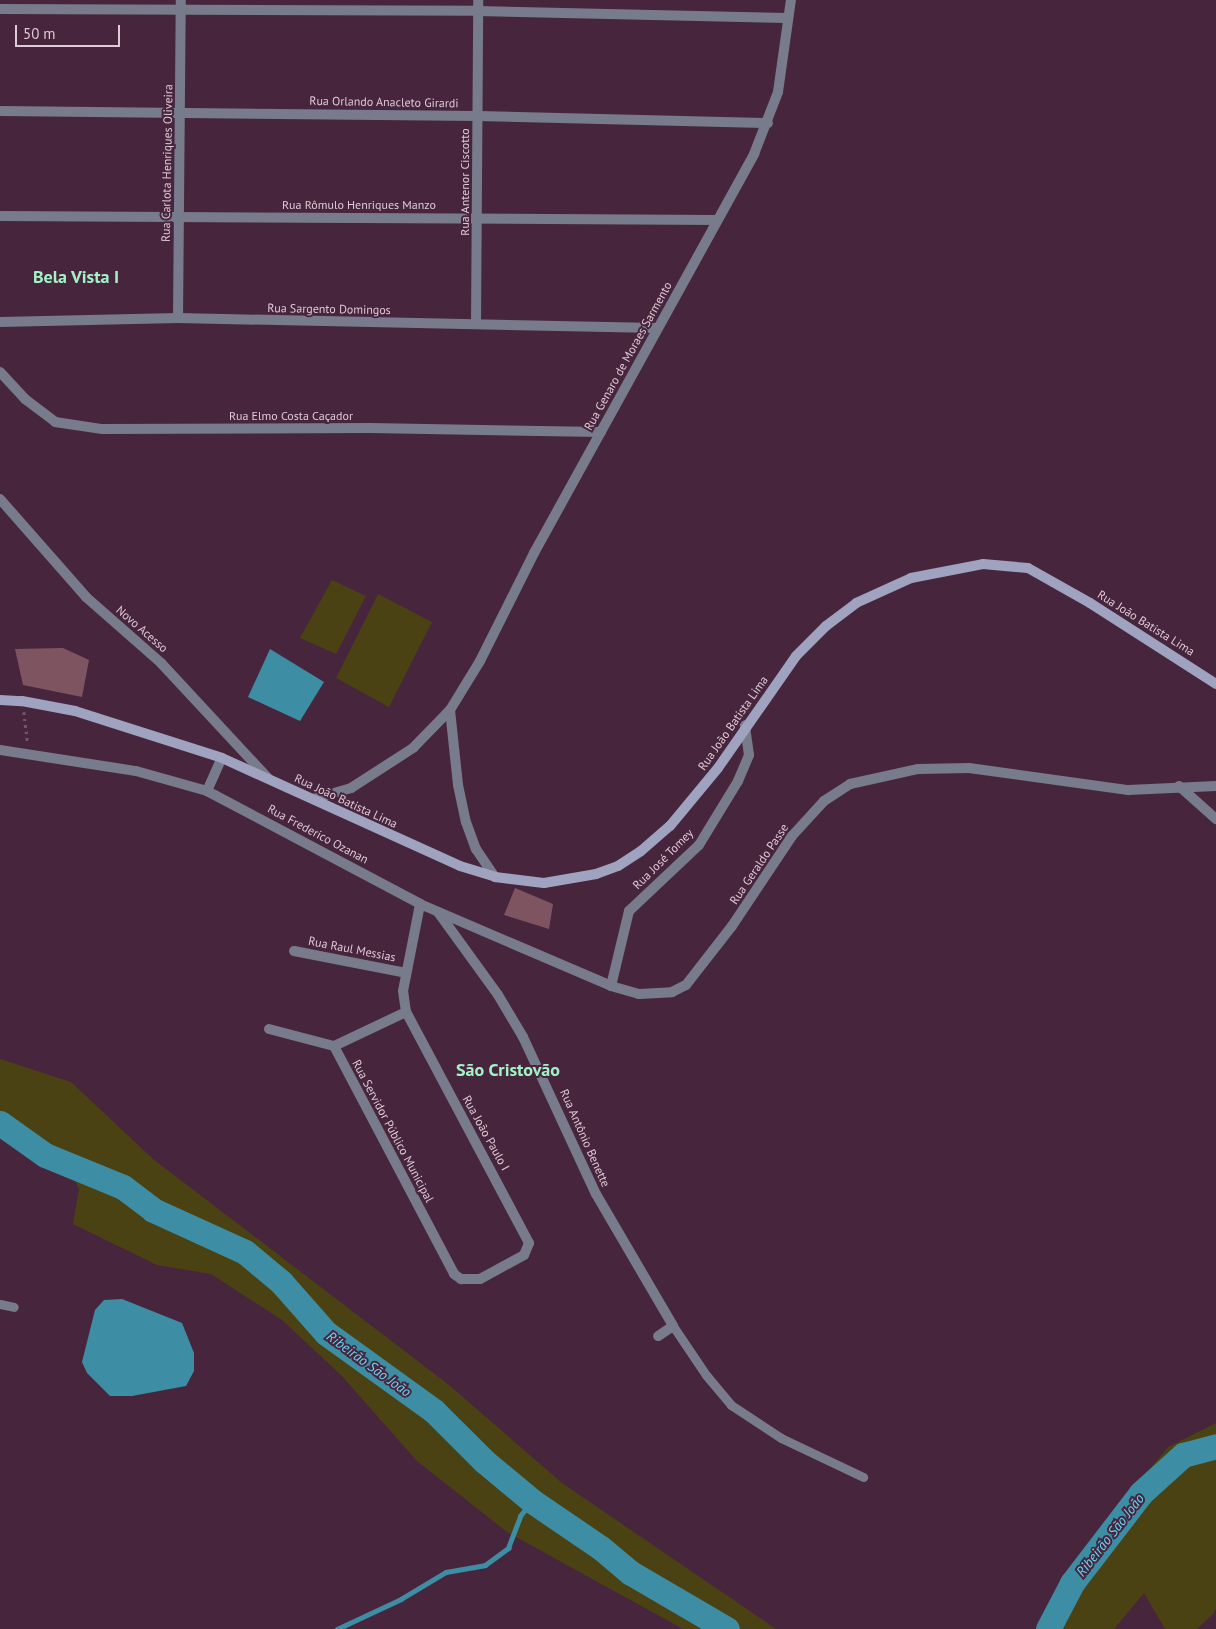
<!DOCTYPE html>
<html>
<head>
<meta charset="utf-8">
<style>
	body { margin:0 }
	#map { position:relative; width:1216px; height:1629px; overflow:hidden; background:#47263d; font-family:"PT Sans",sans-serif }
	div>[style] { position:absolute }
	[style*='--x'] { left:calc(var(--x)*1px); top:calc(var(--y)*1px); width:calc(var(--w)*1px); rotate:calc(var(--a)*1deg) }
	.green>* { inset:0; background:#4a4212 }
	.water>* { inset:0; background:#3d8ea4 }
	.stream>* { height:4.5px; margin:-2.25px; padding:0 2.25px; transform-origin:2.25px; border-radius:2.25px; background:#3d8ea4 }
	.river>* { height:25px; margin:-12.5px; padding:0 12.5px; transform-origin:12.5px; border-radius:12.5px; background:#3d8ea4 }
	.building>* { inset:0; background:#7f5461 }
	.path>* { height:2.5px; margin-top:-1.25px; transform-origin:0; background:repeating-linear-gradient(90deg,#75576b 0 2.5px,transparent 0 6.5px) }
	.lane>* { height:9px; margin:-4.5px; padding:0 4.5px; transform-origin:4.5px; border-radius:4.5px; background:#787b8c }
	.street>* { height:10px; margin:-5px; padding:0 5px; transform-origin:5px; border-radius:5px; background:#787b8c }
	.secondary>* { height:10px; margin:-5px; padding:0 5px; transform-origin:5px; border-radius:5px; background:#9fa3bf }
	span { translate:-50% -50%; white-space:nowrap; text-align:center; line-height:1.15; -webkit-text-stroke:4px #47263d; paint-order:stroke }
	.street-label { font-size:12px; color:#dfcad7 }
	.water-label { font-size:14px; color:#63d8f9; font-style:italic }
	.district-label { font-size:18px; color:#a2f2c6; font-weight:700 }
	.scale { position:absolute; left:15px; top:25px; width:105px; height:22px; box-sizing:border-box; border:2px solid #dfcad7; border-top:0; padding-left:6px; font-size:15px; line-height:18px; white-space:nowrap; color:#dfcad7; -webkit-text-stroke:4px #47263d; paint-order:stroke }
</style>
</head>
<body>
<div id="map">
	<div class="green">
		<div style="clip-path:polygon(332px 580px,366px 596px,336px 654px,300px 638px)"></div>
		<div style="clip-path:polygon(378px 594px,432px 622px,389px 707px,336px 678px)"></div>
		<div style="clip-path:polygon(0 1059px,71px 1082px,153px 1159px,449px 1385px,562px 1483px,776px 1629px,683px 1629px,507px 1532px,417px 1461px,341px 1375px,282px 1320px,211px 1274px,157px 1265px,73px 1224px,79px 1189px,74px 1179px,0 1122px)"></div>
		<div style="clip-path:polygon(1216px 1423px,1216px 1608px,1213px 1614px,1197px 1629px,1165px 1629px,1144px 1593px,1114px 1629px,1048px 1629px,1098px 1531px,1168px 1447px)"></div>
	</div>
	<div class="water">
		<div style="clip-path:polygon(270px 649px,324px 682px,300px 721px,248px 697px)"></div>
		<div style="clip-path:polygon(122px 1299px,182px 1323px,194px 1353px,194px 1371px,186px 1386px,132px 1396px,110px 1396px,87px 1373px,82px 1362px,95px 1310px,104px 1300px)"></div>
	</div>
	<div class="stream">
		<div style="--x:337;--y:1629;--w:71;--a:-25.1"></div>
		<div style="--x:401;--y:1599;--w:52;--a:-31"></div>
		<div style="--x:446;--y:1572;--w:40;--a:-10"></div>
		<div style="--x:485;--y:1565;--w:29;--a:-36"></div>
		<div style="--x:508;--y:1548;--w:34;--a:-69"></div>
		<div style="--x:520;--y:1516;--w:19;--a:-51"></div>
	</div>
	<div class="river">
		<div style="--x:0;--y:1123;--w:55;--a:35.4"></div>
		<div style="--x:45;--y:1155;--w:84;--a:22.3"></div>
		<div style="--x:123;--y:1187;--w:38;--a:37"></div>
		<div style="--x:153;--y:1210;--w:101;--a:24.5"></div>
		<div style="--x:245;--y:1252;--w:47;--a:39.8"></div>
		<div style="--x:281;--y:1282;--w:68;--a:48.6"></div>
		<div style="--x:326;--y:1333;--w:133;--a:35.8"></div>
		<div style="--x:434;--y:1411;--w:71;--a:45"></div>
		<div style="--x:484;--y:1461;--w:62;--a:39.8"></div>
		<div style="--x:532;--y:1501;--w:83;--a:34.3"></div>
		<div style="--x:601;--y:1548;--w:39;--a:40"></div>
		<div style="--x:631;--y:1573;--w:111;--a:30.3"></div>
		<div style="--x:1048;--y:1629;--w:52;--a:-62.4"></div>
		<div style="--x:1072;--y:1583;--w:113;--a:-52.5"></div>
		<div style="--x:1141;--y:1493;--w:57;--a:-42.1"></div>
		<div style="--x:1183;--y:1455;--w:34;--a:-15"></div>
	</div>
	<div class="building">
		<div style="clip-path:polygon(63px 648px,89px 660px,82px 697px,23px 685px,15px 649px)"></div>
		<div style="clip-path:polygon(515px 888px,553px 904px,549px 929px,504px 915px)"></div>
	</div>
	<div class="path">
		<div style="--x:24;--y:712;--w:32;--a:83"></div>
	</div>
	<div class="lane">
		<div style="--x:0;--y:1304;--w:14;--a:12"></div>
		<div style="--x:673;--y:1326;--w:59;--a:56"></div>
		<div style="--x:706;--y:1375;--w:39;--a:50"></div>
		<div style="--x:731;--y:1405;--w:60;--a:33.4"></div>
		<div style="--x:781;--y:1438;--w:91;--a:25.4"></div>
	</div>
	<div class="street">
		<div style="--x:0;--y:9;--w:478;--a:0.2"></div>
		<div style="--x:478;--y:11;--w:310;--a:1.3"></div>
		<div style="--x:0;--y:111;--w:478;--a:0.6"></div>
		<div style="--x:478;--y:116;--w:290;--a:1.4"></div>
		<div style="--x:0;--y:216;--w:717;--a:0.32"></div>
		<div style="--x:178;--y:318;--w:318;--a:-89.5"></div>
		<div style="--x:0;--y:322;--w:178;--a:-1.3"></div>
		<div style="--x:178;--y:318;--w:479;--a:1.2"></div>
		<div style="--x:476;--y:324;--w:324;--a:-89.6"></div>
		<div style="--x:0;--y:372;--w:37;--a:47"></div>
		<div style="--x:25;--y:399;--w:38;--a:37"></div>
		<div style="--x:55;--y:422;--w:48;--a:8.5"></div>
		<div style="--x:102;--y:429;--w:268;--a:-0.2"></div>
		<div style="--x:370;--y:428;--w:231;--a:1"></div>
		<div style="--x:0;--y:499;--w:130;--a:48.7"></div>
		<div style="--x:86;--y:597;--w:100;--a:41.3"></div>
		<div style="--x:161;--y:663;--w:157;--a:47.1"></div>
		<div style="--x:450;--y:710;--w:75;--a:83.9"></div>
		<div style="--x:458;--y:785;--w:38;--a:78"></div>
		<div style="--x:466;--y:822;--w:29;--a:70"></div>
		<div style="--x:476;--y:849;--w:34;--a:56"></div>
		<div style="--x:0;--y:750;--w:138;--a:8.8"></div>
		<div style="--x:136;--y:771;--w:74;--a:15.7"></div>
		<div style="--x:207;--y:791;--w:241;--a:27.9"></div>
		<div style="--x:420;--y:904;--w:208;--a:23.2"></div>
		<div style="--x:611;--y:986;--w:29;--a:16"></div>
		<div style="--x:639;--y:994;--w:33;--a:-3"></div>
		<div style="--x:672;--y:992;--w:16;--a:-27"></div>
		<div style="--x:686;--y:985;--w:75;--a:-52.1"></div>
		<div style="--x:732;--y:926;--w:108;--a:-56.3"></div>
		<div style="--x:792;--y:836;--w:47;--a:-47.6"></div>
		<div style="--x:824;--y:801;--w:31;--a:-33"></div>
		<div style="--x:850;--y:784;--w:70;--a:-12.4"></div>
		<div style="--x:918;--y:769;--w:51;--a:-1.1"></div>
		<div style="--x:969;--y:768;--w:161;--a:7.9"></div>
		<div style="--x:1128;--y:790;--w:88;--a:-2.6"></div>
		<div style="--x:1179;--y:786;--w:50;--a:41.7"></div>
		<div style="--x:207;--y:791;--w:36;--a:-66"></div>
		<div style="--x:313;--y:799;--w:40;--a:-16"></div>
		<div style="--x:351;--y:788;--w:74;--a:-32.8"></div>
		<div style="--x:413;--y:748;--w:53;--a:-45.8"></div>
		<div style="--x:450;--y:710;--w:57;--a:-58.5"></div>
		<div style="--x:480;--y:661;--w:121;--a:-63.4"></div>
		<div style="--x:534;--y:553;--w:456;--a:-61.1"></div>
		<div style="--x:754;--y:154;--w:66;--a:-68.8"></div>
		<div style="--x:778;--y:92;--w:93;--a:-82"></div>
		<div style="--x:438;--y:912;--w:102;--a:54.1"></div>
		<div style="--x:498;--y:995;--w:49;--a:59.2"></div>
		<div style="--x:523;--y:1037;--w:173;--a:65.1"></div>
		<div style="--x:596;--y:1194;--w:153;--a:59.7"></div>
		<div style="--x:673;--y:1326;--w:18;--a:146"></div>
		<div style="--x:294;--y:951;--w:114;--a:11.1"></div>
		<div style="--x:611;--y:986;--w:77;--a:-76.5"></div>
		<div style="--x:629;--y:911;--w:96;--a:-43.3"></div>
		<div style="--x:699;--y:845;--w:75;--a:-58.6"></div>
		<div style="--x:738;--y:781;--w:28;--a:-67"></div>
		<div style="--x:749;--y:755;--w:30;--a:-98"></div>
		<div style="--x:406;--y:1012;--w:80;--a:154.7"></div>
		<div style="--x:334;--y:1046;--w:258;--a:62.2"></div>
		<div style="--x:454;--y:1274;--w:9;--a:36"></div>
		<div style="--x:461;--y:1279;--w:19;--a:0"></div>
		<div style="--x:480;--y:1279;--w:50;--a:-28.6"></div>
		<div style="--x:524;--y:1255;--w:13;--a:-67"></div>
		<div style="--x:529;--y:1243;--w:262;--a:-118"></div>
		<div style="--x:406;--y:1012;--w:21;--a:-98"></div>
		<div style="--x:403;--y:991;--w:89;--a:-78.9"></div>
		<div style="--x:269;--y:1029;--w:67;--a:14.7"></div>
	</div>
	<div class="secondary">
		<div style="--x:0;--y:700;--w:22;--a:3"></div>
		<div style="--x:22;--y:701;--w:54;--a:10.7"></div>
		<div style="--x:75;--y:711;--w:154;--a:17.7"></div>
		<div style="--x:222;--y:758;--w:261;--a:24.4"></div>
		<div style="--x:460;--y:866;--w:37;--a:17"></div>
		<div style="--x:495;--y:877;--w:49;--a:7"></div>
		<div style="--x:544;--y:883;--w:53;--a:-9.8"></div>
		<div style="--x:596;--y:874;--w:23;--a:-20"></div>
		<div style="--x:618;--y:866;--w:27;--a:-33"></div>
		<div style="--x:641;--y:851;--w:38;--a:-41"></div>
		<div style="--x:670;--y:826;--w:75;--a:-50.4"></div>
		<div style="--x:718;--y:768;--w:136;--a:-55.1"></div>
		<div style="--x:796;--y:656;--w:42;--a:-45"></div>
		<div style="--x:826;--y:626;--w:38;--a:-37"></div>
		<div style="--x:856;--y:603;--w:60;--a:-24.4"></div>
		<div style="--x:911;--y:578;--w:73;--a:-11"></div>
		<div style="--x:983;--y:564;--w:45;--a:5.1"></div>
		<div style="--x:1028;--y:568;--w:71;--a:29.4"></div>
		<div style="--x:1090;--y:603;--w:150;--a:32.7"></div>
	</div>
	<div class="street-label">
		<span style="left:384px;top:102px;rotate:1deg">Rua Orlando Anacleto Girardi</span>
		<span style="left:167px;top:163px;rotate:-89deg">Rua Carlota Henriques Oliveira</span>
		<span style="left:465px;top:182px;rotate:-90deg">Rua Antenor Ciscotto</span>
		<span style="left:359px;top:205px">Rua Rômulo Henriques Manzo</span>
		<span style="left:329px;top:309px;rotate:1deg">Rua Sargento Domingos</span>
		<span style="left:628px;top:356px;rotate:-61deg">Rua Genaro de Moraes Sarmento</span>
		<span style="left:291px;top:416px">Rua Elmo Costa Caçador</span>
		<span style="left:1146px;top:623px;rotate:32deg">Rua João Batista Lima</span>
		<span style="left:142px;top:629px;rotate:41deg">Novo Acesso</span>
		<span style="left:733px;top:723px;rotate:-55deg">Rua João Batista Lima</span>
		<span style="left:346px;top:801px;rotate:25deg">Rua João Batista Lima</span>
		<span style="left:318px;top:834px;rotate:28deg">Rua Frederico Ozanan</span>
		<span style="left:663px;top:859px;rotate:-45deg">Rua José Tomey</span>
		<span style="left:759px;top:864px;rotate:-56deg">Rua Geraldo Passe</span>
		<span style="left:352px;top:949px;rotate:11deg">Rua Raul Messias</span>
		<span style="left:393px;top:1131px;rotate:62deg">Rua Servidor Público Municipal</span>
		<span style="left:486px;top:1133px;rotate:61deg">Rua João Paulo I</span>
		<span style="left:585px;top:1138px;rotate:66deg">Rua Antônio Benette</span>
	</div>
	<div class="water-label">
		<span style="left:369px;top:1364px;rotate:36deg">Ribeirão São João</span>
		<span style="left:1110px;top:1535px;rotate:-52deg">Ribeirão São João</span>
	</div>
	<div class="district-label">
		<span style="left:76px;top:277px">Bela Vista I</span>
		<span style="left:508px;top:1070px">São Cristovão</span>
	</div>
	<div class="scale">50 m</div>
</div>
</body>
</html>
